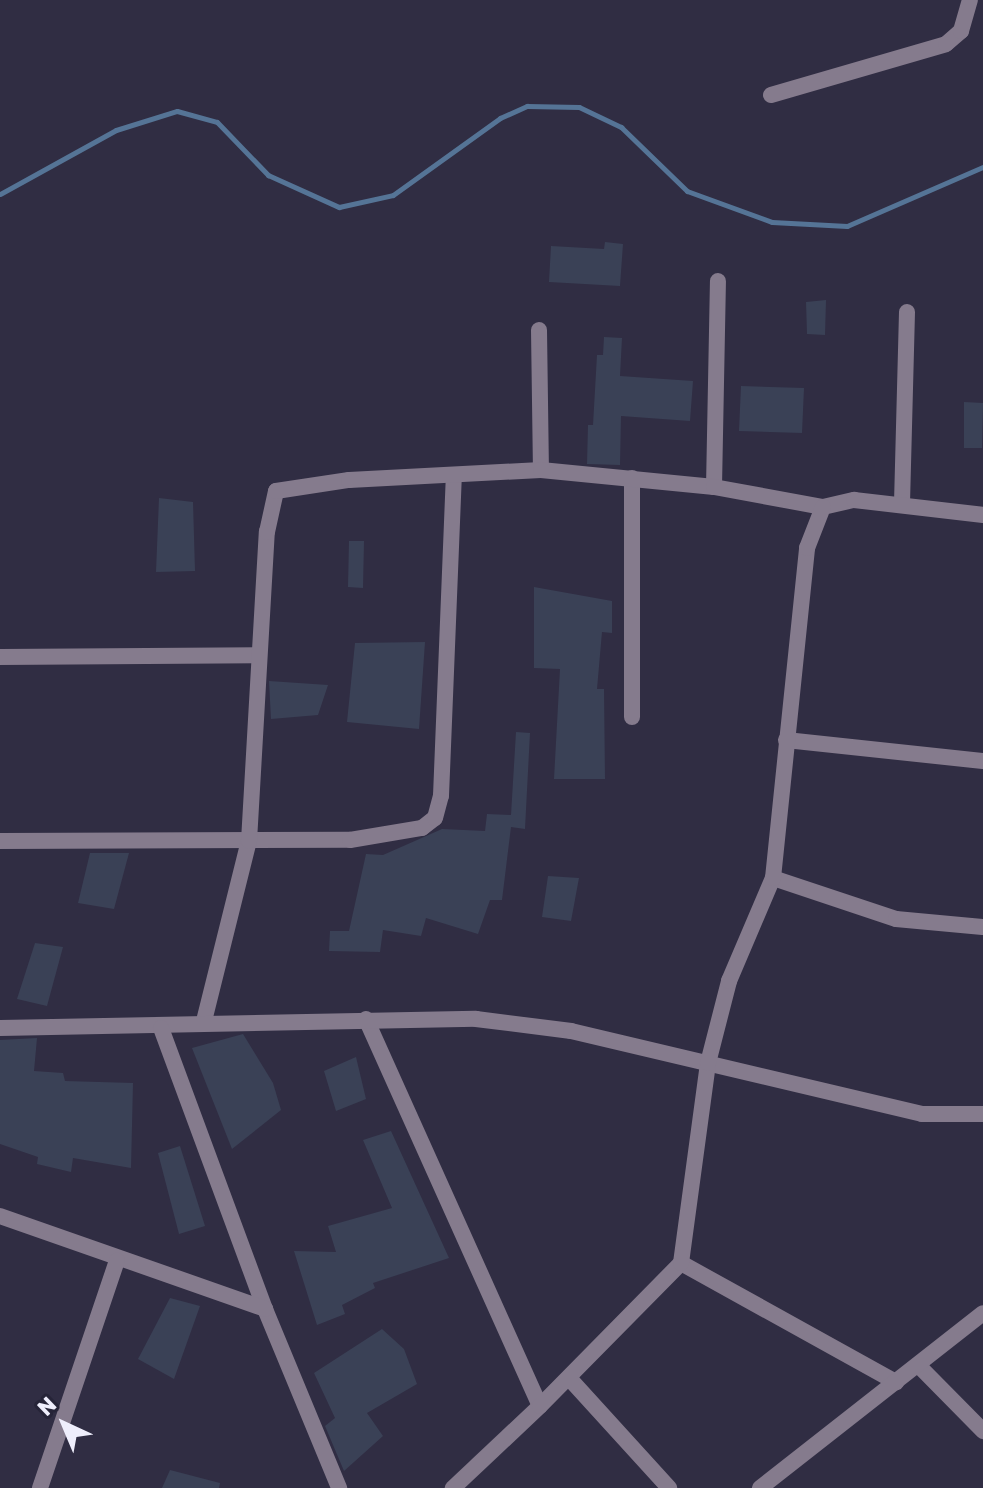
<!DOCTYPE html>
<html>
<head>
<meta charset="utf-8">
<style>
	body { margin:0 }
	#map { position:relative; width:983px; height:1488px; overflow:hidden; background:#302d43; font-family:Rubik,sans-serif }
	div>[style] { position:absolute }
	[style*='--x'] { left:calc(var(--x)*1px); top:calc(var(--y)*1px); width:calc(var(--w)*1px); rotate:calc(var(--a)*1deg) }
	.stream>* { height:5px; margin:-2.5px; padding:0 2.5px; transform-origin:2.5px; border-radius:2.5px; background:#557496 }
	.building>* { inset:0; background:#3a4156 }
	.minor>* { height:16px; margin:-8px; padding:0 8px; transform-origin:8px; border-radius:8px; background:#857b8d }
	span { translate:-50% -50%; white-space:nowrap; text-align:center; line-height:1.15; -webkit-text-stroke:8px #262438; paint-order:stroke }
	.north { position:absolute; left:24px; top:1384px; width:80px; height:80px; -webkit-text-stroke:6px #262438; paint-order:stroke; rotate:316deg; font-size:22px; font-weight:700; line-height:32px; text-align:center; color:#efeefc }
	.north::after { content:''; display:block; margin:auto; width:28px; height:36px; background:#efeefc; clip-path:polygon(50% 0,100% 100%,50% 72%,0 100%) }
</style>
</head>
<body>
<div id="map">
	<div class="stream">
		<div style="--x:0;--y:194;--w:132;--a:-28.9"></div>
		<div style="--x:116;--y:130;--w:64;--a:-17.3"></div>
		<div style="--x:177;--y:111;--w:41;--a:15.4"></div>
		<div style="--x:217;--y:122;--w:74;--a:46.1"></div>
		<div style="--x:268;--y:175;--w:78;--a:24.3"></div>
		<div style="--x:339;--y:207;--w:55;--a:-12.5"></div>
		<div style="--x:393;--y:195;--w:132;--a:-35.7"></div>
		<div style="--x:500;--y:118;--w:30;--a:-24"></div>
		<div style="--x:527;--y:106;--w:52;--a:1.1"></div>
		<div style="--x:579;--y:107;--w:47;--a:25.5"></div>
		<div style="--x:621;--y:127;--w:92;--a:44.1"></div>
		<div style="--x:687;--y:191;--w:90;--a:20"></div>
		<div style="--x:772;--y:222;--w:75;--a:3.1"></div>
		<div style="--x:847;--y:226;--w:148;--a:-23.5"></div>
	</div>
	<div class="building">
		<div style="clip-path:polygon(605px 242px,623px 244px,620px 286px,549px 282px,551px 246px,604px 249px)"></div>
		<div style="clip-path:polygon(826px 300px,825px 335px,807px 334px,806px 302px)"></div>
		<div style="clip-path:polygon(604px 337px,622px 338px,620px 376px,693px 381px,690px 421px,621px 416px,620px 465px,587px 464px,588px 425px,593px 425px,597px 355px,603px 355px)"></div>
		<div style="clip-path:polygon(741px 386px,804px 388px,802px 433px,739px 431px)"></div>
		<div style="clip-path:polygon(964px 402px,983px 403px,982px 448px,964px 448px)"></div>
		<div style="clip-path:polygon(159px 498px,193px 502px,195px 571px,156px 572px)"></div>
		<div style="clip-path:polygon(349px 541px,364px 541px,363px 588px,348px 587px)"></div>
		<div style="clip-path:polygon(534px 587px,612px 601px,612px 633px,602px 632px,597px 689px,604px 689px,605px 779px,554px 779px,560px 669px,534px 668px)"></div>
		<div style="clip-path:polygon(425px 642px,419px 729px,347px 722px,355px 643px)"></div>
		<div style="clip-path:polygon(269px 681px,328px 685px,318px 715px,271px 719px)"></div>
		<div style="clip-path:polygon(516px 732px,530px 733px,525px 829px,511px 827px,502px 900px,490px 900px,478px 934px,426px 918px,421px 936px,383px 930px,380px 952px,329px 951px,330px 931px,349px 931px,366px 854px,383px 855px,442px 829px,485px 831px,487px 814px,511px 815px)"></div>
		<div style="clip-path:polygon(90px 853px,129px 853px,114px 909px,78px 903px)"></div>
		<div style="clip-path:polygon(548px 876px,579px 878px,571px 921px,542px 917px)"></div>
		<div style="clip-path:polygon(35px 943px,63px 947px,47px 1006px,17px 999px)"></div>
		<div style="clip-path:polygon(243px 1034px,273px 1083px,281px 1110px,232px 1149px,192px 1048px)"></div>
		<div style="clip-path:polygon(37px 1038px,34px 1071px,63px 1073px,65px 1081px,133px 1083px,131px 1168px,73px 1158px,71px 1172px,37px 1164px,38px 1157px,0 1144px,0 1040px)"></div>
		<div style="clip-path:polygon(356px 1057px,366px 1099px,336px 1111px,324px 1071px)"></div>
		<div style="clip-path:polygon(391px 1131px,449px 1258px,373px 1283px,375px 1288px,342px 1305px,345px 1314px,317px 1325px,294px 1251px,336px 1252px,328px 1226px,392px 1208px,363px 1140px)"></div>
		<div style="clip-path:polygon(180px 1146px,205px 1226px,179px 1234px,158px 1153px)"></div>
		<div style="clip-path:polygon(170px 1298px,200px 1306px,174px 1379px,138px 1359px)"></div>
		<div style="clip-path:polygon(382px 1329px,404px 1349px,417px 1384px,367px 1413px,383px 1436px,344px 1471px,325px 1426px,335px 1418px,314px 1373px)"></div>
		<div style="clip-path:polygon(170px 1470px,220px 1483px,219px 1488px,162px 1488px)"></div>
	</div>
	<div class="minor">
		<div style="--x:771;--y:95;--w:182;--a:-16.2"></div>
		<div style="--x:946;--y:44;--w:20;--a:-41"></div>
		<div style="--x:961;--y:31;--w:32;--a:-74"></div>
		<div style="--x:539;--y:330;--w:140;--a:89.2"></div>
		<div style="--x:632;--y:478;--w:239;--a:90"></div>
		<div style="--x:714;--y:487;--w:206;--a:-88.9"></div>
		<div style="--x:902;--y:503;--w:191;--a:-88.5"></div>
		<div style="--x:0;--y:657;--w:258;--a:-0.4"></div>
		<div style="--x:786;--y:740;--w:198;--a:6.1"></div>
		<div style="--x:0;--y:841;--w:350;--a:-0.2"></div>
		<div style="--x:350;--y:840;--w:73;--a:-9.5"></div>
		<div style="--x:422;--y:828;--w:16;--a:-38"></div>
		<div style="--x:435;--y:818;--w:23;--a:-75"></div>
		<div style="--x:441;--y:796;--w:320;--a:-87.7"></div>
		<div style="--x:773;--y:878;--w:130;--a:18.4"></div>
		<div style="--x:896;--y:919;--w:87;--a:5.3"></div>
		<div style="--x:366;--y:1019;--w:424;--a:65.8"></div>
		<div style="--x:540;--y:1406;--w:120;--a:136.7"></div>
		<div style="--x:204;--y:1021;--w:186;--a:-76"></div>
		<div style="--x:249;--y:841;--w:310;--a:-86.7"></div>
		<div style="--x:267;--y:532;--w:42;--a:-77.6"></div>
		<div style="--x:276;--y:491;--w:74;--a:-8.6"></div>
		<div style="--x:349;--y:480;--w:192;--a:-3"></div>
		<div style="--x:541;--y:470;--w:174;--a:5.6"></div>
		<div style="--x:714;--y:487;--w:111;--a:10.4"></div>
		<div style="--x:823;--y:507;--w:32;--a:-13"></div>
		<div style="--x:854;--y:500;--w:130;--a:6.6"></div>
		<div style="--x:0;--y:1028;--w:476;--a:-1.1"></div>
		<div style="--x:476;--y:1019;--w:96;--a:7.2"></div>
		<div style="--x:571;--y:1031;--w:361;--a:13.3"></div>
		<div style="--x:922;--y:1114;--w:61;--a:0"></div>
		<div style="--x:161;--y:1028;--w:300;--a:69.7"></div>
		<div style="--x:265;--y:1309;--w:194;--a:67.5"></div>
		<div style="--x:0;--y:1216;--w:281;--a:19.3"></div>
		<div style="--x:681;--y:1263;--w:246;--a:29"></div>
		<div style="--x:918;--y:1365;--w:93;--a:45.4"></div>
		<div style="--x:569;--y:1378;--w:149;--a:47.7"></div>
		<div style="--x:540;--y:1406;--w:201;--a:-45.4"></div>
		<div style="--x:681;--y:1263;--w:202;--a:-82.3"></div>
		<div style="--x:708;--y:1063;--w:85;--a:-75.6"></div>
		<div style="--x:729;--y:981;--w:112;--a:-66.9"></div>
		<div style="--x:773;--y:878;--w:332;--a:-84.1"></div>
		<div style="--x:807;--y:548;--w:44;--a:-68.7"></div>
		<div style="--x:40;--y:1488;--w:240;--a:-71.3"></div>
		<div style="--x:760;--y:1488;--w:283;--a:-38.1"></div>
	</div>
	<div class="north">N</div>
</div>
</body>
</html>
